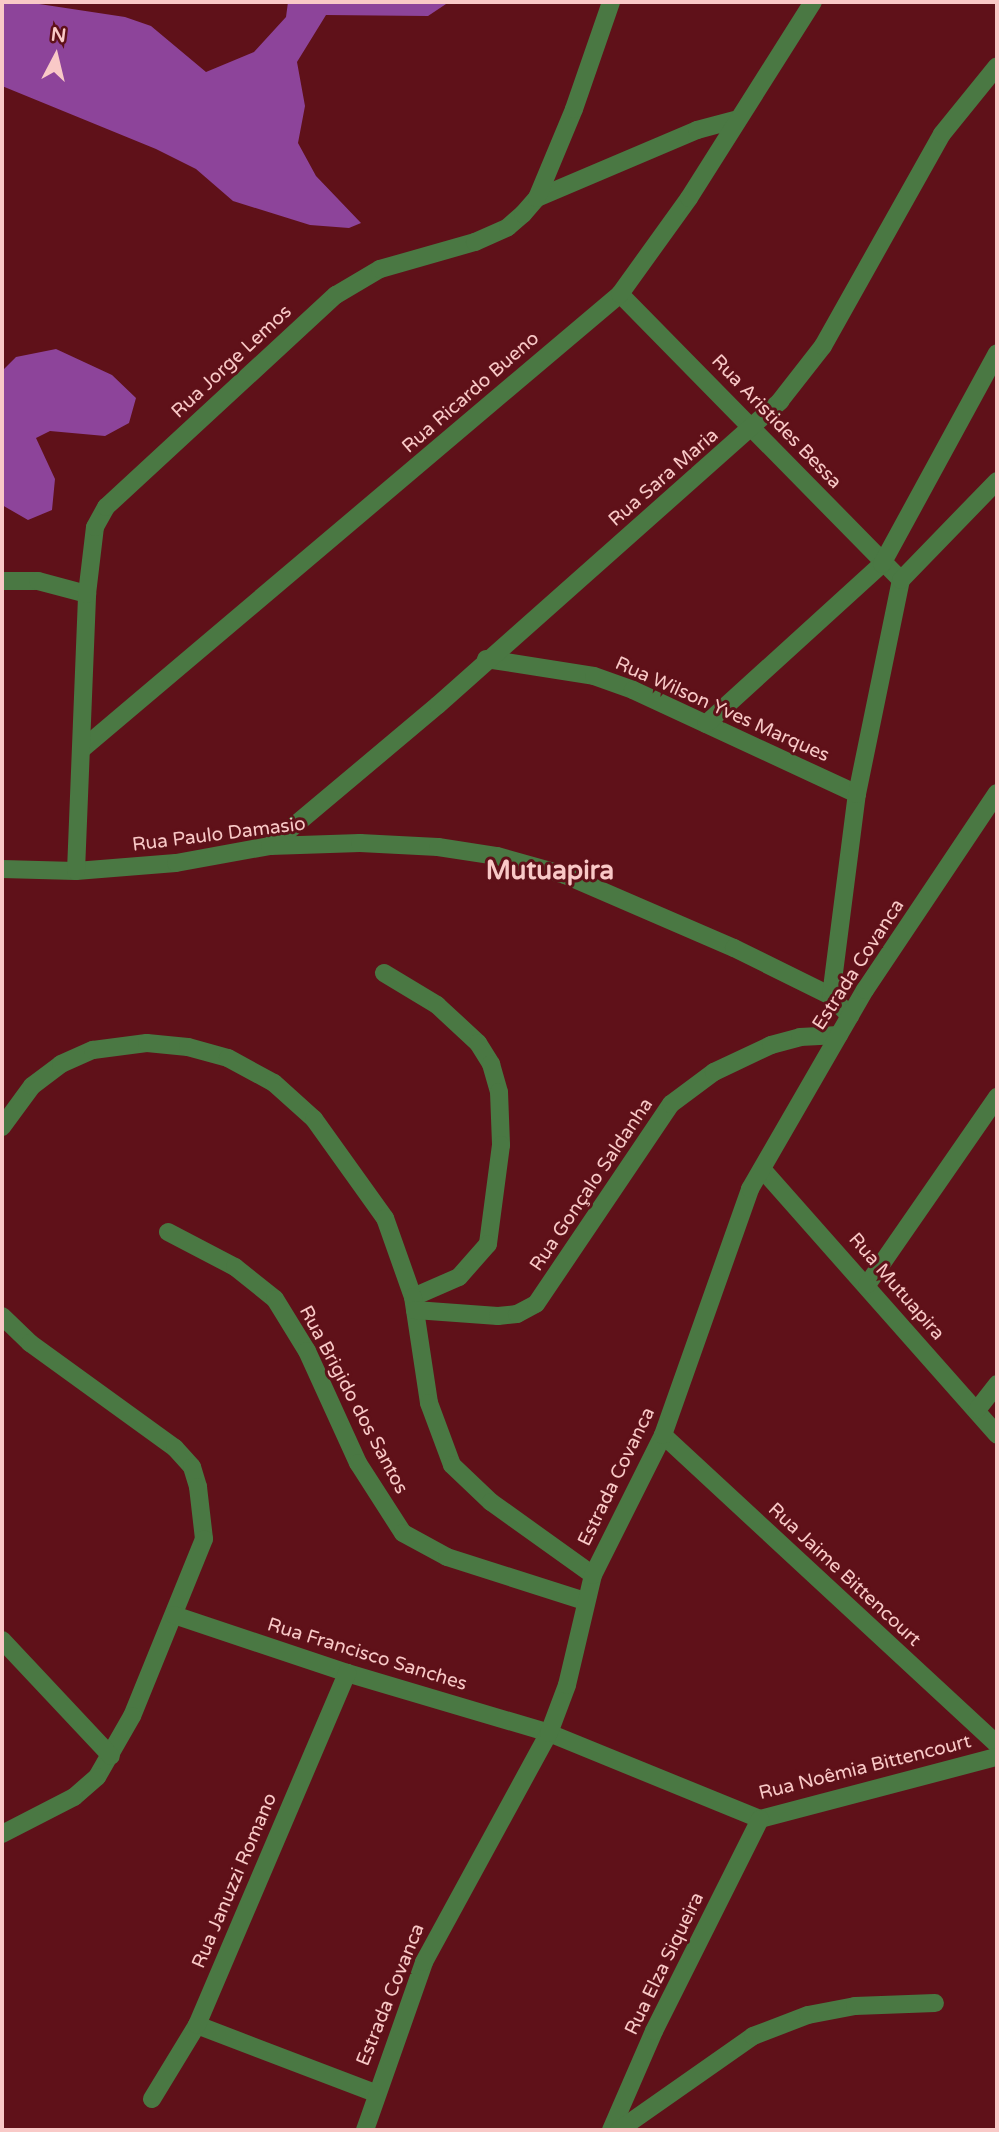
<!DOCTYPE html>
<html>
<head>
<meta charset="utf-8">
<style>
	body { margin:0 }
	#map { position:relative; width:999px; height:2132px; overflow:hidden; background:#5f1119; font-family:"Varela Round",sans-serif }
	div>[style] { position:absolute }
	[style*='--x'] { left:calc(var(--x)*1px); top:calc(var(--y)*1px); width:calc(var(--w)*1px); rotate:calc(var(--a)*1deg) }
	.forest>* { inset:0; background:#8d449a }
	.minor>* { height:18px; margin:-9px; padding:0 9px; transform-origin:9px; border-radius:9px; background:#4a7843 }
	span { translate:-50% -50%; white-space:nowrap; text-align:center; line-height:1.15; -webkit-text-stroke:6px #5f1119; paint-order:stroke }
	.street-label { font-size:19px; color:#f9c9c7 }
	.district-label { font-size:26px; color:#f9c9c7; font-weight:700 }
	.frame { position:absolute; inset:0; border:4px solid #f9c9c7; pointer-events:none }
	.north { position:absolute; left:21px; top:21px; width:70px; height:70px; -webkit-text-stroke:5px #5f1119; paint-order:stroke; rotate:7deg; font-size:19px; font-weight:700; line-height:28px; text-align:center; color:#f9c9c7 }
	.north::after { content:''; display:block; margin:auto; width:24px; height:32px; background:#f9c9c7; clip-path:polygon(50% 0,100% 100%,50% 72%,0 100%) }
</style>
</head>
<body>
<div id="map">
	<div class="forest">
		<div style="clip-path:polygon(26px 2px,125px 17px,151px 26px,206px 72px,254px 52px,286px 17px,288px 2px,449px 2px,428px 16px,326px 15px,297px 62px,305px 106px,298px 143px,316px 176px,361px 223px,349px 228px,310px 225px,233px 201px,196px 169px,156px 149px,2px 86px,2px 4px)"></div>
		<div style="clip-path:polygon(56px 349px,112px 375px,136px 398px,129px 423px,105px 436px,50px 431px,36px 438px,55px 479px,52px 510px,28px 520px,2px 505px,2px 371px,16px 357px)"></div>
	</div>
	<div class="minor">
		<div style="--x:537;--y:198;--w:174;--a:-23"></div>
		<div style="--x:697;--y:130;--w:42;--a:-15"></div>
		<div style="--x:620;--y:294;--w:401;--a:45.5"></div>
		<div style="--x:2;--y:581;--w:36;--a:0"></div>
		<div style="--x:38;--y:581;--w:51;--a:14.9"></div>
		<div style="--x:486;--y:659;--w:109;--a:8.9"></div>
		<div style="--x:594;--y:676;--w:41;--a:19.7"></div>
		<div style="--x:633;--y:690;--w:247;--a:24.9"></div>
		<div style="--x:706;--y:724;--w:238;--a:-42.3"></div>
		<div style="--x:882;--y:564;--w:240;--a:-61.4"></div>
		<div style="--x:81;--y:750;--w:706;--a:-40.23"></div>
		<div style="--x:620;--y:294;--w:118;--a:-54.3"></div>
		<div style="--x:689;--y:198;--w:232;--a:-57.7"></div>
		<div style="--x:270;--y:846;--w:219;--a:-40"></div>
		<div style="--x:438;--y:705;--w:458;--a:-41.6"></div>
		<div style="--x:780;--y:401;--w:70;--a:-52"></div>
		<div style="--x:823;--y:346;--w:243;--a:-60.7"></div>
		<div style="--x:942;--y:134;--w:87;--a:-51"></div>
		<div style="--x:2;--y:869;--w:74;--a:1.5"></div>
		<div style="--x:76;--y:871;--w:100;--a:-4.6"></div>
		<div style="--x:176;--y:863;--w:96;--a:-10.3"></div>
		<div style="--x:270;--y:846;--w:90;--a:-1.9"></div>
		<div style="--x:360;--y:843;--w:78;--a:2.9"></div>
		<div style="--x:438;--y:847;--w:60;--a:8.7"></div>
		<div style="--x:497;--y:856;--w:71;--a:15.6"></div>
		<div style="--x:565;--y:875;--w:184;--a:23.4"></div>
		<div style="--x:734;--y:948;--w:108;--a:26.3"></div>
		<div style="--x:76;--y:871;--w:277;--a:-87.7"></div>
		<div style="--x:87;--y:594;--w:67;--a:-83.2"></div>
		<div style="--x:95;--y:527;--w:23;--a:-61"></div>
		<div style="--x:106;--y:507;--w:313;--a:-42.7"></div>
		<div style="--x:336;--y:295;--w:51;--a:-30.6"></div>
		<div style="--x:380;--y:269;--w:99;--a:-15.9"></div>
		<div style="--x:475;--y:242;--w:36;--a:-24"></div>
		<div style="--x:508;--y:227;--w:20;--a:-41"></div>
		<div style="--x:523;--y:214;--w:21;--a:-49"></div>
		<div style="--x:537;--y:198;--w:96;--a:-67.4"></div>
		<div style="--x:574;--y:109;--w:113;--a:-70.9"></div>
		<div style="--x:384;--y:973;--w:62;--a:31.1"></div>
		<div style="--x:437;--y:1005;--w:56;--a:42.8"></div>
		<div style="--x:478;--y:1043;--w:25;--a:58"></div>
		<div style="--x:491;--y:1064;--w:29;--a:74"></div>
		<div style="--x:499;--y:1092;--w:53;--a:87.8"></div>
		<div style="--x:501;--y:1145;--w:100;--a:97.5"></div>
		<div style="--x:488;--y:1244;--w:44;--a:131.3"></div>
		<div style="--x:459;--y:1277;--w:50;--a:156.5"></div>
		<div style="--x:850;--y:1016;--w:28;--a:-134"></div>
		<div style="--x:831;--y:996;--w:204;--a:-82.7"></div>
		<div style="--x:857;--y:794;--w:218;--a:-78.4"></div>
		<div style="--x:901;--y:580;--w:138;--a:-45.9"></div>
		<div style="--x:2;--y:1127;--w:51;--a:-53.8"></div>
		<div style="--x:32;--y:1086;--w:36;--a:-37"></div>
		<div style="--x:61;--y:1064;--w:35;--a:-24"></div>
		<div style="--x:93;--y:1050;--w:54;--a:-7.4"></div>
		<div style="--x:147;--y:1043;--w:41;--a:5.6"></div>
		<div style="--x:188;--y:1047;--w:41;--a:15.4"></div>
		<div style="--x:228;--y:1058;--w:52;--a:28.5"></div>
		<div style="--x:274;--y:1083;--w:54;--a:42"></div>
		<div style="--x:314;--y:1119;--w:122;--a:54.4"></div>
		<div style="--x:385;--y:1218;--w:84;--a:70.5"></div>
		<div style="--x:413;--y:1297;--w:107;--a:81.4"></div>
		<div style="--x:429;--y:1403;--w:66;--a:69.6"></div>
		<div style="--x:452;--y:1465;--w:54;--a:43.5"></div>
		<div style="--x:491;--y:1502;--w:125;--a:35.6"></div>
		<div style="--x:762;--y:1169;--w:355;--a:48.5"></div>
		<div style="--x:168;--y:1232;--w:76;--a:27.6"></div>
		<div style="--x:235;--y:1267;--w:51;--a:38.7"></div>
		<div style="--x:275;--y:1299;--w:61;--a:58.4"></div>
		<div style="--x:307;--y:1351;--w:123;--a:65.5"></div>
		<div style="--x:358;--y:1463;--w:83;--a:57.3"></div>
		<div style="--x:403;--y:1533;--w:50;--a:28.6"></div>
		<div style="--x:447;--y:1557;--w:145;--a:17.7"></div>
		<div style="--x:867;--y:1285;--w:229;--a:-55.3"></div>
		<div style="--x:415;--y:1310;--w:83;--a:4.1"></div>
		<div style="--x:498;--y:1316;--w:19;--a:-6"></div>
		<div style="--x:517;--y:1314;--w:21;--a:-28"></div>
		<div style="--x:536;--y:1304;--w:241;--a:-56"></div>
		<div style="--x:671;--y:1104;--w:54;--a:-36.7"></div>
		<div style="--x:714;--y:1072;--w:63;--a:-25.3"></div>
		<div style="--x:771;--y:1045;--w:30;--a:-15"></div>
		<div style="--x:800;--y:1037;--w:39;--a:-3"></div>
		<div style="--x:2;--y:1316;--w:39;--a:44"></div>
		<div style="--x:30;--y:1343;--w:179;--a:35.9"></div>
		<div style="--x:175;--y:1448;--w:25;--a:48"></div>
		<div style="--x:192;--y:1467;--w:21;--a:73"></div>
		<div style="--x:198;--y:1487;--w:52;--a:83.4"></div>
		<div style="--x:204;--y:1539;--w:191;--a:112.1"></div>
		<div style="--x:132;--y:1716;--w:70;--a:119.8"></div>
		<div style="--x:97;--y:1777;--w:30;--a:139"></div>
		<div style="--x:74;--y:1797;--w:81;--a:152.8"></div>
		<div style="--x:977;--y:1410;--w:33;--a:-52"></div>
		<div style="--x:663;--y:1435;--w:455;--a:42.8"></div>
		<div style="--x:174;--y:1615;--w:182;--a:18.5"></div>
		<div style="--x:347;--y:1673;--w:211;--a:16.5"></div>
		<div style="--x:549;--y:1733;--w:228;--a:22.2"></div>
		<div style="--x:760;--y:1819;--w:245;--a:-14.7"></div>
		<div style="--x:2;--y:1640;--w:159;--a:46.8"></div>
		<div style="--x:197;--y:2025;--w:191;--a:20.9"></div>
		<div style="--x:152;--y:2099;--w:87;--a:-58.7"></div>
		<div style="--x:197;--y:2025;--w:383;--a:-66.9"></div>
		<div style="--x:365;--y:2130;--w:178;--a:-70.6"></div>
		<div style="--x:424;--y:1962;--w:261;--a:-61.4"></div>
		<div style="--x:549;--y:1733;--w:51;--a:-69.4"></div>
		<div style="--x:567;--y:1685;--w:113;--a:-76.7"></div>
		<div style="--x:593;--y:1575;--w:157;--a:-63.4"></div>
		<div style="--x:663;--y:1435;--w:261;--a:-70.5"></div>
		<div style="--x:750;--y:1189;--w:230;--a:-60"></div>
		<div style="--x:865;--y:990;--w:237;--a:-56.2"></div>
		<div style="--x:611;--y:2130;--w:108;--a:-66.5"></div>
		<div style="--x:654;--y:2031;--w:237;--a:-63.4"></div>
		<div style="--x:619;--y:2130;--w:164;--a:-35"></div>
		<div style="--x:753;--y:2036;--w:59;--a:-20.9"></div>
		<div style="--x:808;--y:2015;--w:48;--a:-10.8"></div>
		<div style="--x:855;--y:2006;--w:80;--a:-2.1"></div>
	</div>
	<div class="street-label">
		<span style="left:232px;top:362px;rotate:-43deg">Rua Jorge Lemos</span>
		<span style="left:471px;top:393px;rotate:-41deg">Rua Ricardo Bueno</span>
		<span style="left:776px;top:422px;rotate:46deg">Rua Aristides Bessa</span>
		<span style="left:664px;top:478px;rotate:-41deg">Rua Sara Maria</span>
		<span style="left:722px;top:710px;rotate:24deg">Rua Wilson Yves Marques</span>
		<span style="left:219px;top:835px;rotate:-7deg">Rua Paulo Damasio</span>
		<span style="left:859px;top:965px;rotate:-57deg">Estrada Covanca</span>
		<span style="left:592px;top:1185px;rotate:-56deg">Rua Gonçalo Saldanha</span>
		<span style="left:896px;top:1287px;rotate:49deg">Rua Mutuapira</span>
		<span style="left:353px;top:1400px;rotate:62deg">Rua Brigido dos Santos</span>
		<span style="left:617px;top:1477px;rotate:-64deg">Estrada Covanca</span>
		<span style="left:844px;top:1575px;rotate:43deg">Rua Jaime Bittencourt</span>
		<span style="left:367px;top:1655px;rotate:17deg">Rua Francisco Sanches</span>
		<span style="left:865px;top:1768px;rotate:-14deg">Rua Noêmia Bittencourt</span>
		<span style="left:235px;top:1881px;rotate:-67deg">Rua Januzzi Romano</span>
		<span style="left:665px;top:1964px;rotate:-64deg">Rua Elza Siqueira</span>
		<span style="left:391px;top:1995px;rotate:-68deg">Estrada Covanca</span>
	</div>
	<div class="district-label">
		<span style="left:550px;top:871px">Mutuapira</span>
	</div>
	<div class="frame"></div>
	<div class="north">N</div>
</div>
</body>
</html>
